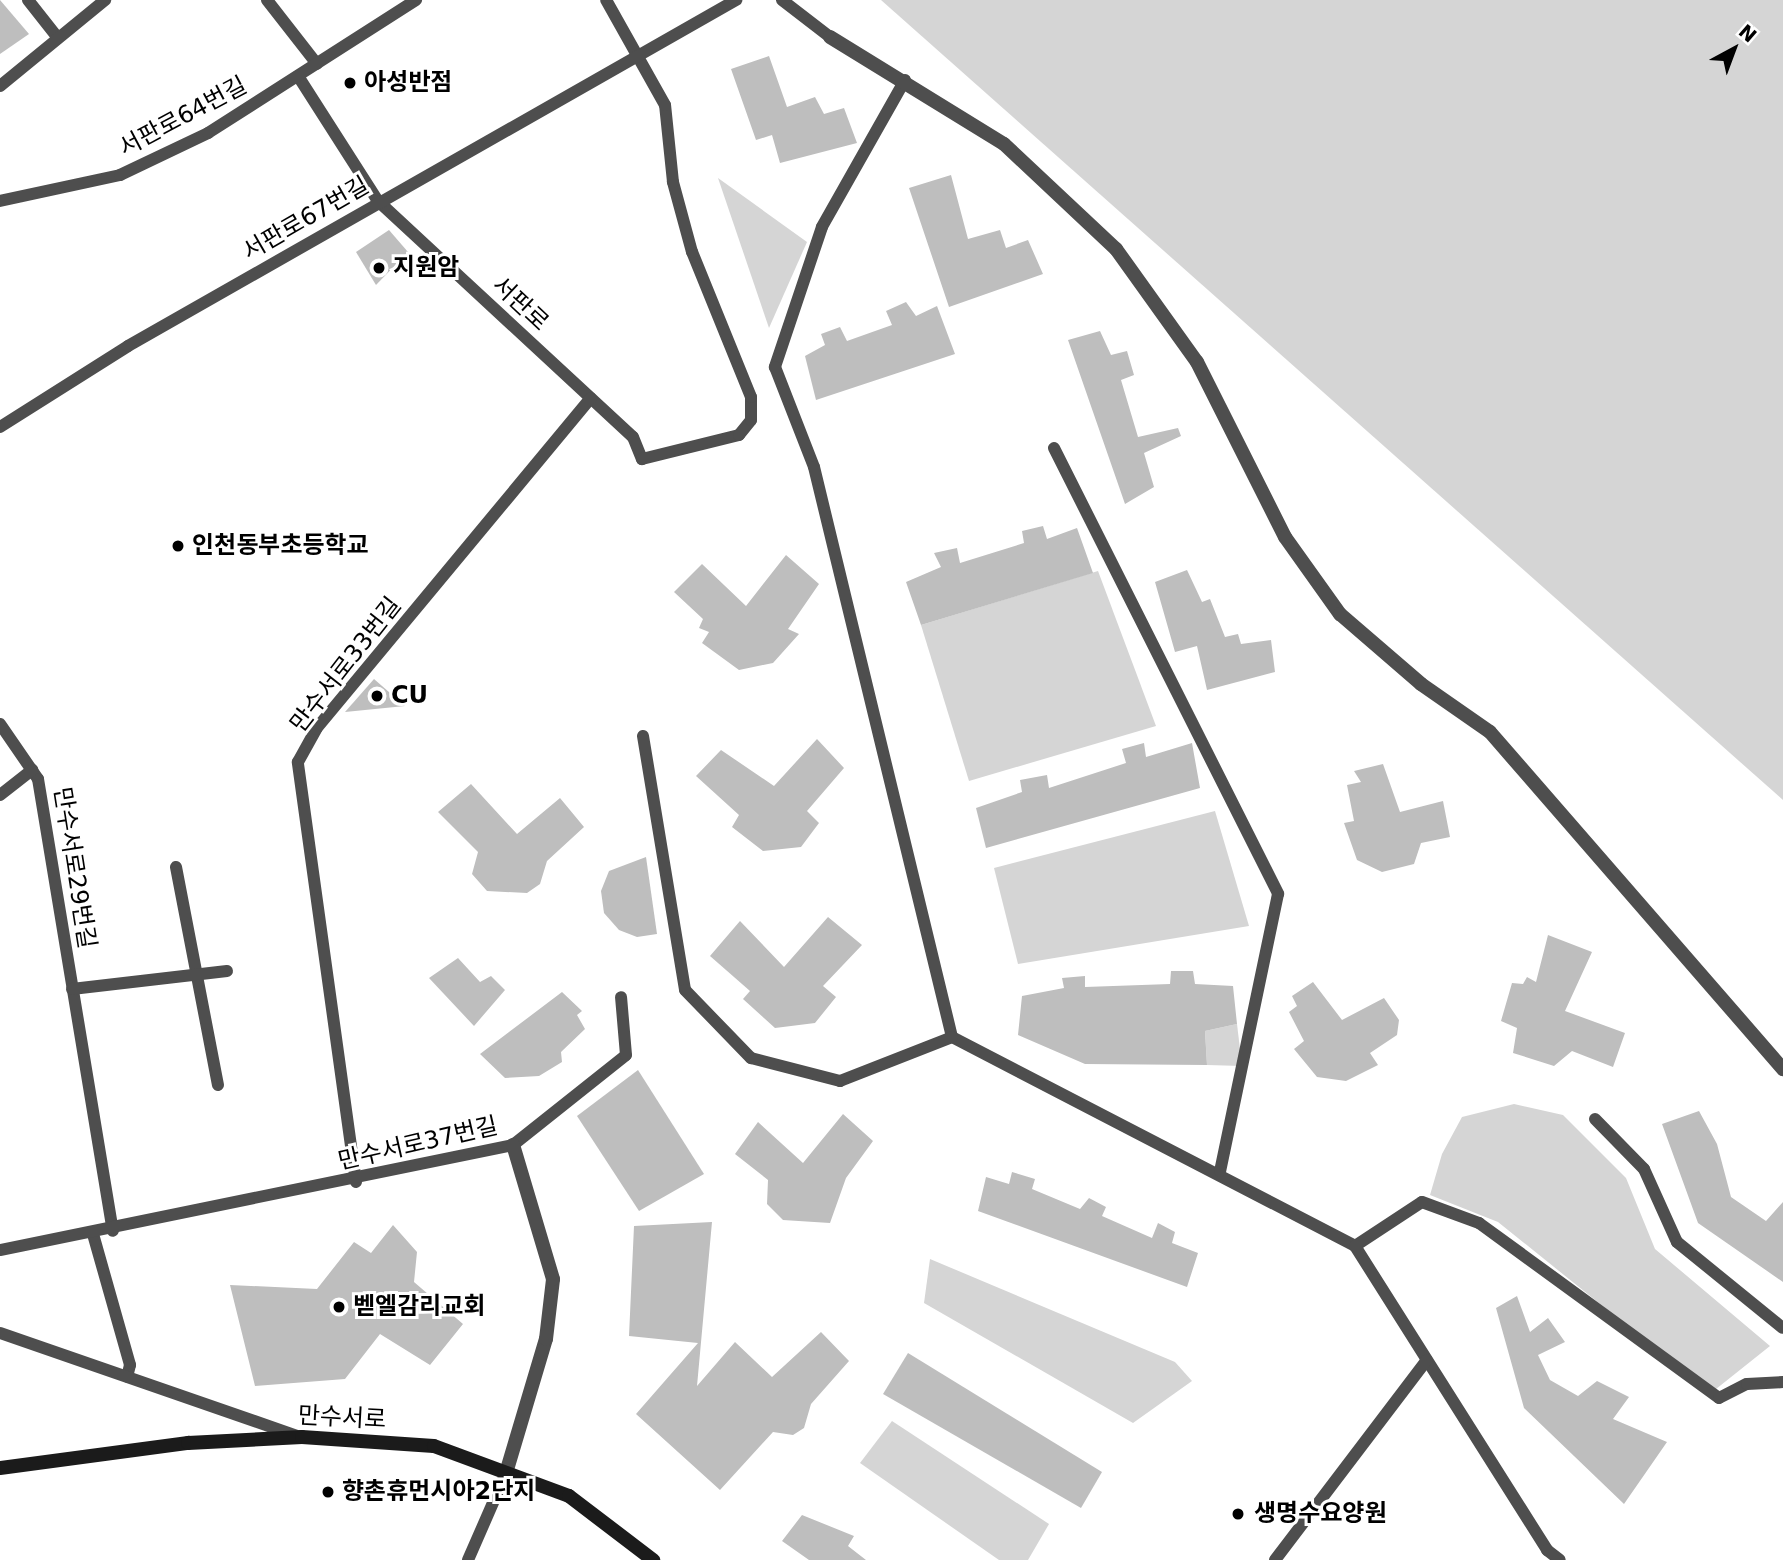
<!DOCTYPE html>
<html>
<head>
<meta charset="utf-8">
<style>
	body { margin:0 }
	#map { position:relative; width:1783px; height:1560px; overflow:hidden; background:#fff; font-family:"DejaVu Sans","Noto Sans KR",sans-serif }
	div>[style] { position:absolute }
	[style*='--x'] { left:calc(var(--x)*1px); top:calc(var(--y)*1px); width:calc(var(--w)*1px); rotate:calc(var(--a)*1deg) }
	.green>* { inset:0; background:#d5d5d5 }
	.building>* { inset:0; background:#bebebe }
	.lane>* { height:12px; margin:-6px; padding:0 6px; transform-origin:6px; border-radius:6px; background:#4e4e4e }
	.street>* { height:14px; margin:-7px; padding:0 7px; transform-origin:7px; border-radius:7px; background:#4e4e4e }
	.secondary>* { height:14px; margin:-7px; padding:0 7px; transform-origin:7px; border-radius:7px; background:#1b1b1b }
	.dots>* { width:19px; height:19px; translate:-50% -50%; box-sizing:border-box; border:4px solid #fff; border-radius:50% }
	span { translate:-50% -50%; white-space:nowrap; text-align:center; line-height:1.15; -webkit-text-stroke:6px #fff; paint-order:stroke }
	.poi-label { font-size:24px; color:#000; font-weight:700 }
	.left { translate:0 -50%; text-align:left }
	.street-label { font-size:24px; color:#000 }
	.north { position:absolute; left:1699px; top:14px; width:70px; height:70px; -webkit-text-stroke:5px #fff; paint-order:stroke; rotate:41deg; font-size:19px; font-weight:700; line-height:28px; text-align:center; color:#000 }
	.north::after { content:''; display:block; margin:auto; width:24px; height:32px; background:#000; clip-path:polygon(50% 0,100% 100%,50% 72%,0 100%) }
</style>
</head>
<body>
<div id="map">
	<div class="green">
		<div style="clip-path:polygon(881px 0,1783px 0,1783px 800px)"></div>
		<div style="clip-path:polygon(718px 178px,807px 242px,769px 328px)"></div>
		<div style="clip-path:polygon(1098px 571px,1156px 726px,969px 781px,921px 625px)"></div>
		<div style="clip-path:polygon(1215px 811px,1249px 926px,1018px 964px,994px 868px)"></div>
		<div style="clip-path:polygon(1237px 1024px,1242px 1066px,1207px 1065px,1205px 1031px)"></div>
		<div style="clip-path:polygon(1514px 1104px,1563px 1115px,1626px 1178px,1655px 1249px,1770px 1346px,1711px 1393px,1498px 1222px,1430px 1195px,1442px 1154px,1462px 1117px)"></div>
		<div style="clip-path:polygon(930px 1259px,1175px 1362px,1192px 1381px,1133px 1423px,924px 1303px)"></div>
		<div style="clip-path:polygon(892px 1421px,1049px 1524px,1028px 1560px,999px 1560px,860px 1463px)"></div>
	</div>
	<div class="building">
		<div style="clip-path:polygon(0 0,29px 34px,0 54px)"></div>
		<div style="clip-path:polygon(769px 56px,787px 107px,815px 97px,824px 114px,844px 108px,857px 143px,780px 163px,772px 135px,756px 140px,731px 69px)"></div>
		<div style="clip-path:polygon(951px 175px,968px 239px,1000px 230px,1006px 248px,1028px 240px,1043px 274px,949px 307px,909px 188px)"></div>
		<div style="clip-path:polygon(389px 230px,408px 252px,376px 285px,356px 252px)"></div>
		<div style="clip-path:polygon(906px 302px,916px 316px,937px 306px,955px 354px,816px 400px,805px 356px,825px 345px,821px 334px,840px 327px,847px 341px,892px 325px,886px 311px)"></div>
		<div style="clip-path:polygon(1100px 331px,1111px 355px,1127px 351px,1134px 375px,1121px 380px,1138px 437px,1178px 428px,1181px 436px,1144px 453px,1154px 487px,1125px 504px,1068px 340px)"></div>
		<div style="clip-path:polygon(1043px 526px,1047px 539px,1077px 528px,1093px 573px,921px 625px,906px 582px,941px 567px,934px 553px,957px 548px,960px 563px,1024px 543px,1022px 531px)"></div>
		<div style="clip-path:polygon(786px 555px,819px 584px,788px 629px,799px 634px,773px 663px,739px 670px,702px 643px,709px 632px,699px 628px,703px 619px,674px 592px,702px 564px,746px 606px)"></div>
		<div style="clip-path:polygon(1187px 570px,1202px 602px,1210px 599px,1225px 637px,1238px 634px,1241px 644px,1271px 640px,1275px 672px,1207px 690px,1197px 646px,1175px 652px,1155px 582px)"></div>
		<div style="clip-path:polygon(374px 679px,405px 706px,345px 712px)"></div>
		<div style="clip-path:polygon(817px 739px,844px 768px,807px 811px,819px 823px,801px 847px,763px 851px,732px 827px,739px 815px,696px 776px,721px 750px,774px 786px)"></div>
		<div style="clip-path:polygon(1144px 743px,1146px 757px,1192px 743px,1200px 788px,986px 848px,976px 808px,1022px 792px,1020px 780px,1047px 775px,1049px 788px,1126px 763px,1122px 749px)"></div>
		<div style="clip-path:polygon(1383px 764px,1400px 812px,1443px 801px,1450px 837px,1421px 843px,1414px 864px,1382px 872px,1357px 860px,1344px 823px,1354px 821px,1347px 785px,1361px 782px,1354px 771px)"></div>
		<div style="clip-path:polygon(471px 784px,517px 834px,560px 798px,584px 827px,547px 861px,540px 884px,527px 893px,487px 891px,472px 874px,478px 852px,438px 812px)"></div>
		<div style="clip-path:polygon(646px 857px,657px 934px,637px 937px,619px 930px,604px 913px,601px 891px,609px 871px)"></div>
		<div style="clip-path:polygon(828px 917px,862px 945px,823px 986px,836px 997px,815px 1023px,775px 1028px,743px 999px,750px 991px,710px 956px,740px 921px,784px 967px)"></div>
		<div style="clip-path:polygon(1548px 935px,1592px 952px,1565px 1011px,1625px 1033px,1613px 1067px,1572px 1051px,1554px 1066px,1513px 1053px,1517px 1028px,1501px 1021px,1512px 983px,1523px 984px,1527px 977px,1536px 982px)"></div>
		<div style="clip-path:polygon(458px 958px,480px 982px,491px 976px,505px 990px,474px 1026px,429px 978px)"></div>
		<div style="clip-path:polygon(1171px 971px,1193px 971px,1195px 984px,1233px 986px,1237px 1024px,1205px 1031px,1207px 1065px,1085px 1064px,1018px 1035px,1022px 996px,1064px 988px,1062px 978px,1085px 976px,1085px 987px,1170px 984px)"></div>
		<div style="clip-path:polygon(1313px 982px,1342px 1020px,1384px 998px,1399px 1020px,1397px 1035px,1370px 1053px,1378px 1065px,1346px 1081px,1317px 1077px,1294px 1049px,1304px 1041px,1289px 1012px,1297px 1006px,1292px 996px)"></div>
		<div style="clip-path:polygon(562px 992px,582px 1011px,577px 1015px,585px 1029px,561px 1052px,562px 1062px,539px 1076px,505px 1078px,480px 1054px)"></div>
		<div style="clip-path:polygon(638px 1070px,704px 1174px,639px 1211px,577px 1116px)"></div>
		<div style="clip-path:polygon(1699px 1111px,1717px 1144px,1731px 1197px,1766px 1221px,1783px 1202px,1783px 1282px,1698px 1223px,1662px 1124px)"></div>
		<div style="clip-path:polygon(843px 1114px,873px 1141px,846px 1178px,830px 1223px,783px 1220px,767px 1204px,768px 1180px,735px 1154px,758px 1122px,803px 1163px)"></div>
		<div style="clip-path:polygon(1012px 1172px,1035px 1179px,1032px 1189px,1080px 1209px,1089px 1198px,1106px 1207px,1102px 1216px,1152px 1238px,1158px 1223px,1175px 1232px,1172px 1243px,1198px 1253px,1187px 1287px,978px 1211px,986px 1177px,1009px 1184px)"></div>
		<div style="clip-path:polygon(712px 1222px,697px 1386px,735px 1342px,772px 1377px,821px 1332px,849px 1361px,811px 1404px,804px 1428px,793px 1435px,773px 1432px,720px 1490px,636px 1414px,698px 1343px,629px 1336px,634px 1226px)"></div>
		<div style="clip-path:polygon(393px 1225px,417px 1252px,414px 1282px,463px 1324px,430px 1365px,380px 1334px,345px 1379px,255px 1386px,230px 1285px,317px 1289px,354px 1242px,371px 1253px)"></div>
		<div style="clip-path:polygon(1517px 1296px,1530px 1332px,1548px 1318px,1565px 1342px,1538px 1355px,1550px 1380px,1578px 1396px,1597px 1381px,1629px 1397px,1613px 1419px,1667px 1442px,1624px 1504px,1524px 1408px,1496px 1308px)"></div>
		<div style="clip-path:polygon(908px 1353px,1102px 1472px,1081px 1508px,883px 1394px)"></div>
		<div style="clip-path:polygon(802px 1515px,854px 1536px,848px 1546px,866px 1560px,809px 1560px,782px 1541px)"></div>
	</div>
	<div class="lane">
		<div style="--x:28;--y:0;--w:48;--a:51.7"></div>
		<div style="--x:267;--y:0;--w:81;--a:52"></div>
		<div style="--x:782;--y:0;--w:61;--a:37.6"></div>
		<div style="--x:298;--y:76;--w:148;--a:57.4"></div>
		<div style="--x:378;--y:201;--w:347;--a:42.8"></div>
		<div style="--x:633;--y:437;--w:24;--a:68"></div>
		<div style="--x:642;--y:459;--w:100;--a:-13.9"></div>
		<div style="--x:739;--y:435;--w:19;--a:-51"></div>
		<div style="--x:751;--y:420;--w:23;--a:-90"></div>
		<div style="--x:751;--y:397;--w:157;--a:-112.1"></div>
		<div style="--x:692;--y:252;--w:73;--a:-105.2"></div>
		<div style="--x:673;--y:182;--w:77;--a:-95.9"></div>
		<div style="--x:665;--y:105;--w:120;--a:-119.3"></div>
		<div style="--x:905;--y:80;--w:169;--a:119.5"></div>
		<div style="--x:822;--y:227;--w:148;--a:108.6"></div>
		<div style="--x:775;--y:367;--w:107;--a:68.7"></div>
		<div style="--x:814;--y:467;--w:586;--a:76.39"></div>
		<div style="--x:952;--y:1037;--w:454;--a:27.4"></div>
		<div style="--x:1355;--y:1246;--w:360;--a:57.7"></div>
		<div style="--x:1547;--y:1550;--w:16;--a:38"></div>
		<div style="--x:0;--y:86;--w:136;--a:-39.3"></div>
		<div style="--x:0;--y:201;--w:123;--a:-12.2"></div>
		<div style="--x:120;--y:175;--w:98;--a:-25.5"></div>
		<div style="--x:208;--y:133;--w:247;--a:-32.6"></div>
		<div style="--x:0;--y:427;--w:151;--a:-32.3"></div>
		<div style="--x:128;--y:346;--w:700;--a:-29.64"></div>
		<div style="--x:1054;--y:448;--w:499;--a:63.3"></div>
		<div style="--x:1278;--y:894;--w:283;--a:101.8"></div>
		<div style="--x:0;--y:724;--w:67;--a:55.4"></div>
		<div style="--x:38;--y:779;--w:458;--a:80.6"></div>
		<div style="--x:643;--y:736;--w:257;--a:80.6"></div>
		<div style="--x:685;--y:990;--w:95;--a:45.9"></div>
		<div style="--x:751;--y:1058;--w:92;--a:14.5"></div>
		<div style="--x:840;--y:1081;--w:120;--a:-21.4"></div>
		<div style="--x:0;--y:795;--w:41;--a:-38"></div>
		<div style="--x:176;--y:867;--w:222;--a:79.1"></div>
		<div style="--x:72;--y:989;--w:156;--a:-6.6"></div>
		<div style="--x:1595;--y:1119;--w:70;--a:45.6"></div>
		<div style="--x:1644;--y:1169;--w:80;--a:65.7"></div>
		<div style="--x:1677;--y:1242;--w:136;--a:39.1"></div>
		<div style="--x:356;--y:1182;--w:424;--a:-97.9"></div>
		<div style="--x:298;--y:762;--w:38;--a:-61"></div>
		<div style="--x:316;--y:729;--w:430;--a:-50.3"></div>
		<div style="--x:93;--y:1234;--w:136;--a:74.2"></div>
		<div style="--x:130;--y:1365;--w:12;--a:104"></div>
		<div style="--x:1355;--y:1246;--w:80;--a:-33.3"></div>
		<div style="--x:1422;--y:1202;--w:61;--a:20.2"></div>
		<div style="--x:1479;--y:1223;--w:297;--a:36.1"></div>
		<div style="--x:1719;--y:1398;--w:31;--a:-27"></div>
		<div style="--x:1747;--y:1384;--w:36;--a:-3"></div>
		<div style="--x:0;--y:1250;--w:524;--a:-11.57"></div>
		<div style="--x:513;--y:1145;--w:144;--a:-38.5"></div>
		<div style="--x:626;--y:1055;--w:58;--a:-94.9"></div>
		<div style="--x:0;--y:1333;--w:315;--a:19.1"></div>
		<div style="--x:468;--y:1560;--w:95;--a:-66.4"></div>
		<div style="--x:1275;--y:1560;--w:251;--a:-52.8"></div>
	</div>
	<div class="street">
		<div style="--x:830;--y:37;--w:204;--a:31.6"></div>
		<div style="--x:1004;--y:144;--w:154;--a:43.2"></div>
		<div style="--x:1116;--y:249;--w:139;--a:54.4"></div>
		<div style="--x:1197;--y:362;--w:196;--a:63.3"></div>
		<div style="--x:1285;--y:537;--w:95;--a:54.5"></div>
		<div style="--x:1340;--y:614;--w:107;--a:40.8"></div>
		<div style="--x:1421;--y:684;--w:84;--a:34.8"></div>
		<div style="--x:1490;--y:732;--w:447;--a:49"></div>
		<div style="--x:506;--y:1473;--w:140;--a:-73.4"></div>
		<div style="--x:546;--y:1339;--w:60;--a:-83.3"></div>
		<div style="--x:553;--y:1279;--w:140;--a:-106.6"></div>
	</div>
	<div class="secondary">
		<div style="--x:0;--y:1468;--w:190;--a:-7.6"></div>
		<div style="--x:188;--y:1443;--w:114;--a:-3"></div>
		<div style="--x:302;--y:1437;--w:132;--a:3.9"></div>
		<div style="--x:434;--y:1446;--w:144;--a:20.3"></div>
		<div style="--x:569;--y:1496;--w:106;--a:37.3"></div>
	</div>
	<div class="dots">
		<div style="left:350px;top:83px;background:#000"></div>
		<div style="left:379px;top:268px;background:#000"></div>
		<div style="left:178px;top:546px;background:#000"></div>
		<div style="left:377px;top:696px;background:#000"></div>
		<div style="left:339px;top:1307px;background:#000"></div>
		<div style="left:328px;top:1492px;background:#000"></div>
		<div style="left:1238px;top:1514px;background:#000"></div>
	</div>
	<div class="poi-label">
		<span class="left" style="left:364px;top:83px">아성반점</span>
		<span class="left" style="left:393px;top:268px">지원암</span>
		<span class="left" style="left:192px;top:546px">인천동부초등학교</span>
		<span class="left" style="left:391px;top:696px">CU</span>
		<span class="left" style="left:353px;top:1307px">벧엘감리교회</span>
		<span class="left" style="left:342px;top:1492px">향촌휴먼시아2단지</span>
		<span class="left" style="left:1254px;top:1514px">생명수요양원</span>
	</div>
	<div class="street-label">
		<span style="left:183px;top:117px;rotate:-28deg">서판로64번길</span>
		<span style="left:306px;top:219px;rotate:-30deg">서판로67번길</span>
		<span style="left:520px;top:304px;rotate:43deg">서판로</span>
		<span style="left:346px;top:665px;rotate:-52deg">만수서로33번길</span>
		<span style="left:74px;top:868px;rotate:81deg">만수서로29번길</span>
		<span style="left:418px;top:1144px;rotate:-13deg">만수서로37번길</span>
		<span style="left:342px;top:1418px;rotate:3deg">만수서로</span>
	</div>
	<div class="north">N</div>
</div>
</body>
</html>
